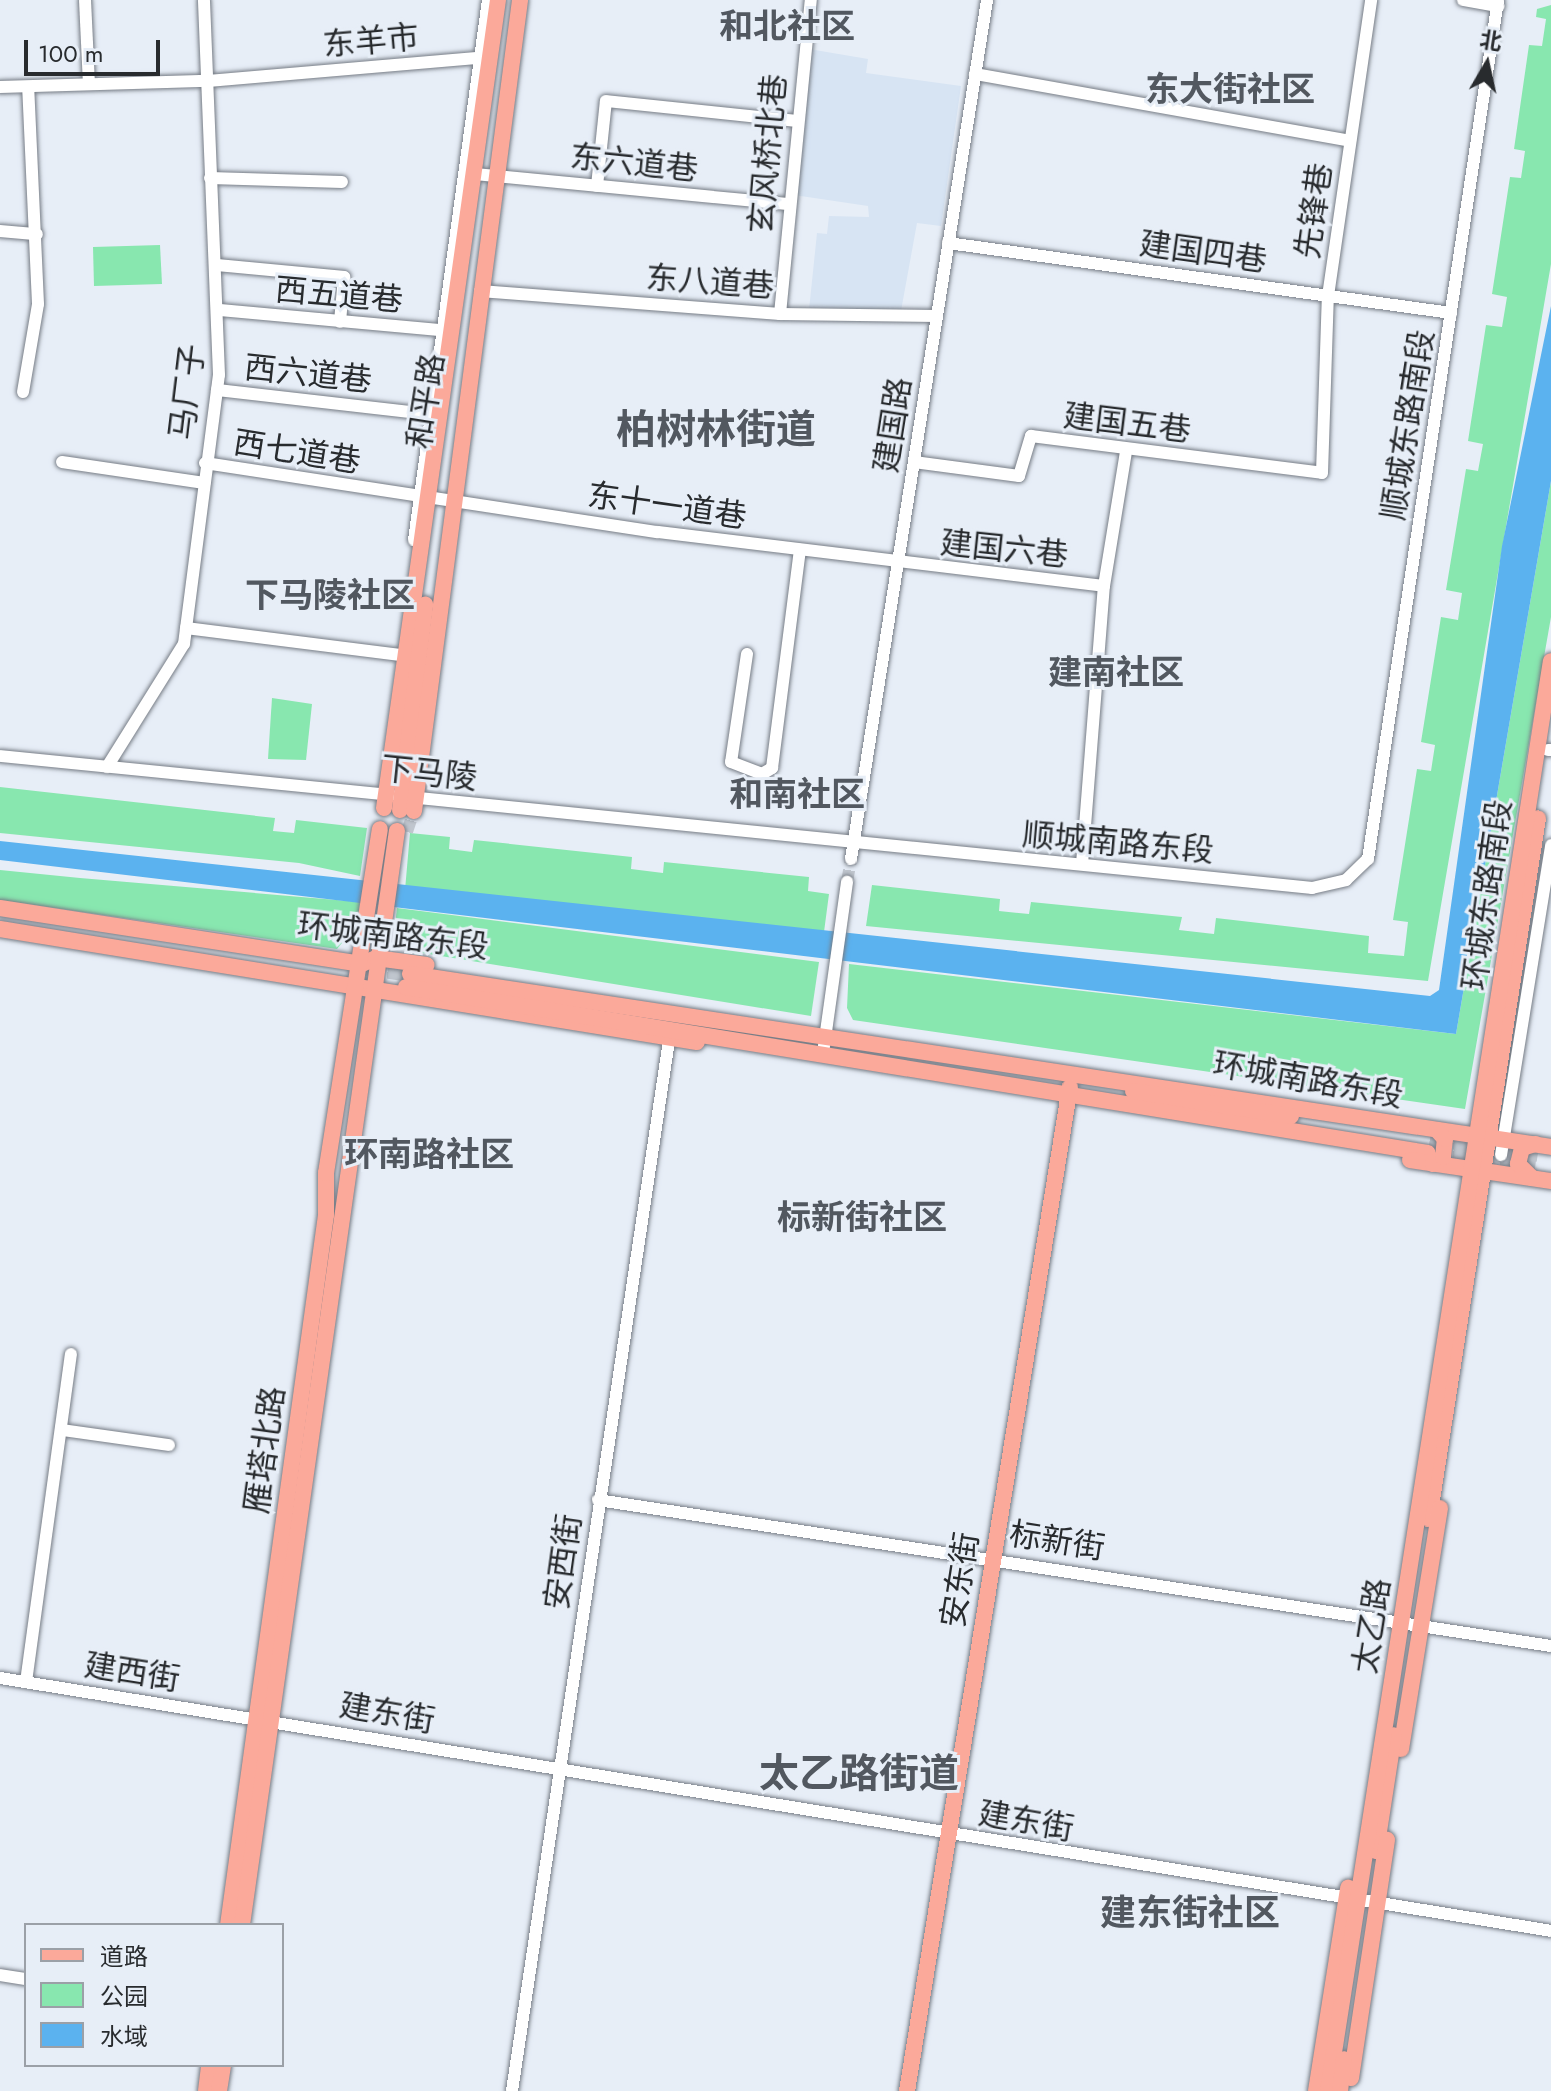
<!DOCTYPE html>
<html>
<head>
<meta charset="utf-8">
<style>
	body { margin:0 }
	#map { position:relative; width:1551px; height:2091px; overflow:hidden; background:#e7eef7; font-family:Jost,"Noto Sans SC",sans-serif }
	div>[style] { position:absolute }
	[style*='--x'] { left:calc(var(--x)*1px); top:calc(var(--y)*1px); width:calc(var(--w)*1px); rotate:calc(var(--a)*1deg) }
	.built>* { inset:0; background:#d7e4f3 }
	.green>* { inset:0; background:#88e7af }
	.water>* { inset:0; background:#5bb2ef }
	.minor-tunnel>* { height:12px; margin-top:-6px; transform-origin:0; background:repeating-linear-gradient(90deg,#c1c7cf 0 12px,transparent 0 18px) }
	.major-tunnel>* { height:16px; margin-top:-8px; transform-origin:0; background:repeating-linear-gradient(90deg,#c1c7cf 0 16px,transparent 0 24px) }
	.roads { filter:drop-shadow(0 0 2px #767c85) drop-shadow(0 0 2px #767c85) }
	.minor>* { height:12px; margin:-6px; padding:0 6px; transform-origin:6px; border-radius:6px; background:#fff }
	.major>* { height:16px; margin:-8px; padding:0 8px; transform-origin:8px; border-radius:8px; background:#fba99a }
	span { translate:-50% -50%; white-space:nowrap; text-align:center; line-height:1.15; -webkit-text-stroke:6px #e7eef7; paint-order:stroke }
	.street-label { font-size:32px; color:#282b2e }
	.neighbourhood-label { font-size:34px; color:#525860; font-weight:700 }
	.quarter-label { font-size:36px; color:#525860; font-weight:700 }
	.district-label { font-size:40px; color:#525860; font-weight:700 }
	.legend { position:absolute; left:24px; top:1923px; width:260px; height:144px; box-sizing:border-box; background:#e7eef7; border:2px solid #9ba0a7; margin:0; padding:10px 14px; list-style:none; font-size:24px; color:#282b2e }
	.legend li { display:flex; align-items:center; gap:16px; height:40px }
	.legend b { width:40px; border:2px solid #9ba0a7 }
	.north { position:absolute; left:1447px; top:24px; width:80px; height:80px; -webkit-text-stroke:6px #e7eef7; paint-order:stroke; rotate:9deg; font-size:22px; font-weight:700; line-height:32px; text-align:center; color:#282b2e }
	.north::after { content:''; display:block; margin:auto; width:28px; height:36px; background:#282b2e; clip-path:polygon(50% 0,100% 100%,50% 72%,0 100%) }
	.scale { position:absolute; left:24px; top:40px; width:136px; height:36px; box-sizing:border-box; border:4px solid #282b2e; border-top:0; padding-left:10px; font-size:24px; line-height:28px; white-space:nowrap; color:#282b2e; -webkit-text-stroke:6px #e7eef7; paint-order:stroke }
</style>
</head>
<body>
<div id="map">
	<div class="built">
		<div style="clip-path:polygon(809px 49px,868px 59px,866px 73px,961px 86px,941px 226px,917px 223px,901px 311px,809px 310px,817px 233px,827px 234px,829px 216px,869px 217px,868px 206px,794px 195px)"></div>
	</div>
	<div class="green">
		<div style="clip-path:polygon(1551px 5px,1551px 264px,1428px 981px,866px 926px,872px 885px,1000px 899px,999px 911px,1029px 914px,1031px 902px,1182px 917px,1179px 930px,1214px 934px,1216px 918px,1369px 936px,1368px 953px,1404px 956px,1408px 922px,1393px 920px,1417px 769px,1431px 771px,1435px 745px,1421px 742px,1441px 617px,1458px 620px,1462px 593px,1446px 590px,1466px 469px,1478px 471px,1483px 444px,1468px 441px,1486px 325px,1502px 327px,1507px 297px,1492px 294px,1510px 177px,1521px 178px,1525px 151px,1514px 149px,1529px 45px,1542px 46px,1546px 19px,1536px 17px,1537px 9px)"></div>
		<div style="clip-path:polygon(160px 245px,162px 284px,94px 286px,93px 247px)"></div>
		<div style="clip-path:polygon(1551px 481px,1551px 617px,1465px 1109px,853px 1020px,847px 1008px,849px 964px,1456px 1034px)"></div>
		<div style="clip-path:polygon(272px 698px,312px 704px,306px 760px,268px 759px)"></div>
		<div style="clip-path:polygon(0 787px,275px 818px,273px 831px,294px 833px,296px 820px,367px 828px,360px 876px,299px 863px,0 833px)"></div>
		<div style="clip-path:polygon(410px 833px,450px 837px,449px 849px,472px 852px,474px 840px,632px 857px,631px 869px,663px 873px,664px 862px,809px 877px,808px 891px,829px 894px,824px 932px,405px 890px)"></div>
		<div style="clip-path:polygon(0 870px,80px 878px,360px 902px,357px 925px,337px 949px,0 900px)"></div>
		<div style="clip-path:polygon(397px 908px,819px 962px,811px 1016px,404px 950px,394px 934px)"></div>
	</div>
	<div class="water">
		<div style="clip-path:polygon(1551px 306px,1551px 481px,1456px 1034px,0 860px,0 841px,1430px 996px,1439px 990px,1502px 546px)"></div>
	</div>
	<div class="minor-tunnel">
		<div style="--x:407;--y:832;--w:22;--a:-72"></div>
		<div style="--x:847;--y:882;--w:23;--a:-80"></div>
	</div>
	<div class="major-tunnel">
		<div style="--x:364;--y:967;--w:47;--a:8.7"></div>
		<div style="--x:1430;--y:1138;--w:109;--a:8.4"></div>
		<div style="--x:1429;--y:1153;--w:107;--a:8.6"></div>
	</div>
	<div class="roads">
		<div class="minor">
			<div style="--x:85;--y:0;--w:84;--a:87.3"></div>
			<div style="--x:1463;--y:0;--w:36;--a:10"></div>
			<div style="--x:975;--y:74;--w:381;--a:10.1"></div>
			<div style="--x:0;--y:87;--w:208;--a:-1.7"></div>
			<div style="--x:208;--y:81;--w:281;--a:-4.9"></div>
			<div style="--x:475;--y:174;--w:314;--a:5.5"></div>
			<div style="--x:210;--y:178;--w:132;--a:1.7"></div>
			<div style="--x:597;--y:186;--w:85;--a:-84"></div>
			<div style="--x:606;--y:101;--w:191;--a:6"></div>
			<div style="--x:0;--y:231;--w:37;--a:5"></div>
			<div style="--x:948;--y:243;--w:508;--a:7.92"></div>
			<div style="--x:217;--y:265;--w:128;--a:5.4"></div>
			<div style="--x:344;--y:277;--w:45;--a:95.1"></div>
			<div style="--x:480;--y:291;--w:301;--a:4.4"></div>
			<div style="--x:780;--y:314;--w:157;--a:0.7"></div>
			<div style="--x:220;--y:310;--w:231;--a:5.2"></div>
			<div style="--x:780;--y:314;--w:316;--a:-84.4"></div>
			<div style="--x:217;--y:390;--w:221;--a:6.5"></div>
			<div style="--x:23;--y:392;--w:89;--a:-80.3"></div>
			<div style="--x:38;--y:304;--w:217;--a:-92.6"></div>
			<div style="--x:62;--y:462;--w:144;--a:8.4"></div>
			<div style="--x:914;--y:462;--w:106;--a:7.6"></div>
			<div style="--x:1019;--y:476;--w:42;--a:-73.3"></div>
			<div style="--x:1031;--y:436;--w:293;--a:7.2"></div>
			<div style="--x:1322;--y:473;--w:177;--a:-88.1"></div>
			<div style="--x:1328;--y:296;--w:299;--a:-81.7"></div>
			<div style="--x:205;--y:463;--w:458;--a:8.7"></div>
			<div style="--x:658;--y:532;--w:449;--a:6.9"></div>
			<div style="--x:414;--y:540;--w:545;--a:-82.2"></div>
			<div style="--x:186;--y:628;--w:224;--a:7.2"></div>
			<div style="--x:747;--y:654;--w:109;--a:98.4"></div>
			<div style="--x:731;--y:762;--w:33;--a:21"></div>
			<div style="--x:762;--y:774;--w:12;--a:-31"></div>
			<div style="--x:772;--y:768;--w:220;--a:-82.7"></div>
			<div style="--x:1548;--y:750;--w:3;--a:0"></div>
			<div style="--x:0;--y:756;--w:393;--a:5.7"></div>
			<div style="--x:107;--y:767;--w:145;--a:-58"></div>
			<div style="--x:184;--y:644;--w:271;--a:-82.6"></div>
			<div style="--x:219;--y:375;--w:375;--a:-92.3"></div>
			<div style="--x:409;--y:797;--w:908;--a:5.75"></div>
			<div style="--x:1312;--y:888;--w:35;--a:-13"></div>
			<div style="--x:1346;--y:880;--w:30;--a:-44"></div>
			<div style="--x:1368;--y:859;--w:869;--a:-81.39"></div>
			<div style="--x:851;--y:859;--w:870;--a:-81"></div>
			<div style="--x:1082;--y:864;--w:279;--a:-85.5"></div>
			<div style="--x:1104;--y:586;--w:137;--a:-80.7"></div>
			<div style="--x:823;--y:1053;--w:173;--a:-82"></div>
			<div style="--x:1501;--y:1155;--w:314;--a:-80.8"></div>
			<div style="--x:62;--y:1430;--w:108;--a:8"></div>
			<div style="--x:598;--y:1500;--w:964;--a:8.71"></div>
			<div style="--x:0;--y:1678;--w:1571;--a:9.26"></div>
			<div style="--x:26;--y:1682;--w:331;--a:-82.2"></div>
			<div style="--x:0;--y:1975;--w:26;--a:9"></div>
			<div style="--x:512;--y:2091;--w:1062;--a:-81.5"></div>
		</div>
		<div class="major">
			<div style="--x:384;--y:808;--w:816;--a:-81.97"></div>
			<div style="--x:400;--y:810;--w:207;--a:-83"></div>
			<div style="--x:414;--y:811;--w:818;--a:-82.55"></div>
			<div style="--x:0;--y:908;--w:366;--a:8.8"></div>
			<div style="--x:362;--y:964;--w:15;--a:-23"></div>
			<div style="--x:376;--y:958;--w:51;--a:7.8"></div>
			<div style="--x:0;--y:929;--w:706;--a:9.21"></div>
			<div style="--x:410;--y:974;--w:1154;--a:8.62"></div>
			<div style="--x:406;--y:987;--w:1035;--a:9.23"></div>
			<div style="--x:1133;--y:1091;--w:160;--a:9"></div>
			<div style="--x:1410;--y:1160;--w:143;--a:8.5"></div>
			<div style="--x:1433;--y:1164;--w:12;--a:-35"></div>
			<div style="--x:1443;--y:1157;--w:18;--a:-84"></div>
			<div style="--x:1445;--y:1139;--w:12;--a:-132"></div>
			<div style="--x:1532;--y:1178;--w:20;--a:-135"></div>
			<div style="--x:1518;--y:1164;--w:16;--a:-76"></div>
			<div style="--x:1522;--y:1148;--w:14;--a:-17"></div>
			<div style="--x:1429;--y:1519;--w:709;--a:-81.16"></div>
			<div style="--x:1401;--y:1749;--w:244;--a:-80.8"></div>
			<div style="--x:1376;--y:1851;--w:117;--a:-81.2"></div>
			<div style="--x:228;--y:1925;--w:717;--a:-82.14"></div>
			<div style="--x:326;--y:1215;--w:42;--a:-90"></div>
			<div style="--x:326;--y:1173;--w:348;--a:-81.1"></div>
			<div style="--x:242;--y:1925;--w:1105;--a:-81.94"></div>
			<div style="--x:1351;--y:2078;--w:241;--a:-81.4"></div>
			<div style="--x:206;--y:2091;--w:26;--a:-83"></div>
			<div style="--x:219;--y:2091;--w:26;--a:-81"></div>
			<div style="--x:907;--y:2091;--w:1017;--a:-80.78"></div>
			<div style="--x:1316;--y:2091;--w:206;--a:-81"></div>
			<div style="--x:1328;--y:2091;--w:1447;--a:-81.14"></div>
			<div style="--x:1340;--y:2091;--w:32;--a:-83"></div>
		</div>
	</div>
	<div class="street-label">
		<span style="left:371px;top:41px;rotate:-5deg">东羊市</span>
		<span style="left:768px;top:154px;rotate:-85deg">玄风桥北巷</span>
		<span style="left:634px;top:163px;rotate:6deg">东六道巷</span>
		<span style="left:1314px;top:211px;rotate:-82deg">先锋巷</span>
		<span style="left:1203px;top:252px;rotate:8deg">建国四巷</span>
		<span style="left:710px;top:282px;rotate:4deg">东八道巷</span>
		<span style="left:339px;top:295px;rotate:5deg">西五道巷</span>
		<span style="left:308px;top:374px;rotate:6deg">西六道巷</span>
		<span style="left:187px;top:392px;rotate:-83deg">马厂子</span>
		<span style="left:426px;top:401px;rotate:-81deg">和平路</span>
		<span style="left:1127px;top:423px;rotate:7deg">建国五巷</span>
		<span style="left:893px;top:425px;rotate:-81deg">建国路</span>
		<span style="left:1408px;top:425px;rotate:-81deg">顺城东路南段</span>
		<span style="left:297px;top:452px;rotate:9deg">西七道巷</span>
		<span style="left:667px;top:506px;rotate:8deg">东十一道巷</span>
		<span style="left:1004px;top:549px;rotate:6deg">建国六巷</span>
		<span style="left:429px;top:773px;rotate:6deg">下马陵</span>
		<span style="left:1118px;top:843px;rotate:5deg">顺城南路东段</span>
		<span style="left:1487px;top:895px;rotate:-82deg">环城东路南段</span>
		<span style="left:393px;top:936px;rotate:7deg">环城南路东段</span>
		<span style="left:1308px;top:1080px;rotate:10deg">环城南路东段</span>
		<span style="left:265px;top:1450px;rotate:-82deg">雁塔北路</span>
		<span style="left:1057px;top:1541px;rotate:9deg">标新街</span>
		<span style="left:563px;top:1562px;rotate:-82deg">安西街</span>
		<span style="left:960px;top:1580px;rotate:-81deg">安东街</span>
		<span style="left:1372px;top:1626px;rotate:-81deg">太乙路</span>
		<span style="left:132px;top:1672px;rotate:9deg">建西街</span>
		<span style="left:387px;top:1713px;rotate:10deg">建东街</span>
		<span style="left:1026px;top:1821px;rotate:10deg">建东街</span>
	</div>
	<div class="neighbourhood-label">
		<span style="left:787px;top:27px">和北社区</span>
		<span style="left:1230px;top:90px">东大街社区</span>
		<span style="left:330px;top:596px">下马陵社区</span>
		<span style="left:1116px;top:673px">建南社区</span>
		<span style="left:797px;top:795px">和南社区</span>
		<span style="left:429px;top:1155px">环南路社区</span>
		<span style="left:862px;top:1218px">标新街社区</span>
	</div>
	<div class="quarter-label">
		<span style="left:1190px;top:1913px">建东街社区</span>
	</div>
	<div class="district-label">
		<span style="left:716px;top:429px">柏树林街道</span>
		<span style="left:859px;top:1773px">太乙路街道</span>
	</div>
	<ul class="legend">
	<li><b style="height:10px;background:#fba99a"></b>道路</li>
	<li><b style="height:22px;background:#88e7af"></b>公园</li>
	<li><b style="height:22px;background:#5bb2ef"></b>水域</li>
	</ul>
	<div class="north">北</div>
	<div class="scale">100 m</div>
</div>
</body>
</html>
